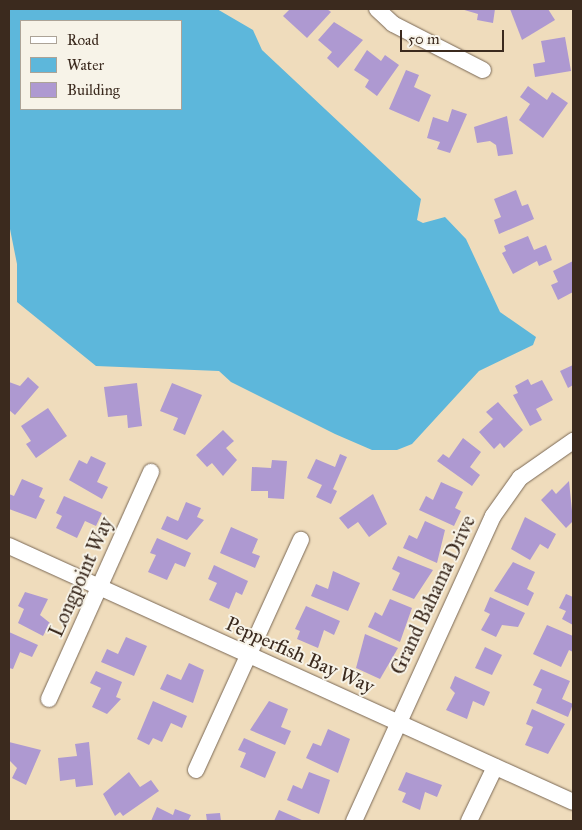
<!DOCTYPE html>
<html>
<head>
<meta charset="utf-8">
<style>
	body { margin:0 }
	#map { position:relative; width:582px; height:830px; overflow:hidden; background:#efdcbc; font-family:"IM FELL Great Primer",serif }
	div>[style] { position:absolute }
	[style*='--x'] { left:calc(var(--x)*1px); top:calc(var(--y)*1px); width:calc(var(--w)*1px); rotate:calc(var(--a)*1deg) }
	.water>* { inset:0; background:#5db7db }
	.building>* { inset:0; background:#ae99d1 }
	.roads { filter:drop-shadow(0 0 1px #7a6855) drop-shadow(0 0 1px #7a6855) }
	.minor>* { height:16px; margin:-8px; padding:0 8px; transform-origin:8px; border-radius:8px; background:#fff }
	span { translate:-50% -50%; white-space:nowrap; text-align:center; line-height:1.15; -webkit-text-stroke:4px #f7f3e8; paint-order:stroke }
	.street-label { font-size:20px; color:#3b2a1e }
	.frame { position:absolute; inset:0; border:10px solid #3b2a1e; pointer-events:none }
	.legend { position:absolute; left:20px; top:20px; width:162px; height:90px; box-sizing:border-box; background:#f7f3e8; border:1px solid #aca397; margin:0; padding:6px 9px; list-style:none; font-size:15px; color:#3b2a1e }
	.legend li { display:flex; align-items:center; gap:10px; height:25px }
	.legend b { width:25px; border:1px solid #aca397 }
	.scale { position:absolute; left:400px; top:30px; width:104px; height:22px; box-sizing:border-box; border:2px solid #3b2a1e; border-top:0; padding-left:6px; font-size:15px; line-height:18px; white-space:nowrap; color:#3b2a1e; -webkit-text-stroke:4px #f7f3e8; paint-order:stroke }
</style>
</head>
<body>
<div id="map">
	<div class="water">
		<div style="clip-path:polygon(evenodd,9px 9px,217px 9px,253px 30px,262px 50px,421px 199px,417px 220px,423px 223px,445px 217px,466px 239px,500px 312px,536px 337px,533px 345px,479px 371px,412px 444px,397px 450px,372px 450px,335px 434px,231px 382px,219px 371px,96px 366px,17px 302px,17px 264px,9px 224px,9px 9px,21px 21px,181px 21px,181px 109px,21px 109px,21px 21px)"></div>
	</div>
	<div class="building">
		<div style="clip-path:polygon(290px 9px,327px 9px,331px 12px,307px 38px,283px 16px)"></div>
		<div style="clip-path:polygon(461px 9px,495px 9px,493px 23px,477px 20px,478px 14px)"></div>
		<div style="clip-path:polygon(510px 9px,548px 9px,555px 20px,522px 40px)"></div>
		<div style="clip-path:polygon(334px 22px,363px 40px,338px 68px,327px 58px,332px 52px,318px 40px)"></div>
		<div style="clip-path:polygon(565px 37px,571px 71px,535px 77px,533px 64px,545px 62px,541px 41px)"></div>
		<div style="clip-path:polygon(367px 50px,381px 61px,385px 55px,399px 65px,377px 96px,365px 87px,369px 80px,354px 70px)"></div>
		<div style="clip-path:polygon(406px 70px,419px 75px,414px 87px,431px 95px,419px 122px,389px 109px)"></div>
		<div style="clip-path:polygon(528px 86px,547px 100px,552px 92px,568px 103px,543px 138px,519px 120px,530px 104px,520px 97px)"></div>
		<div style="clip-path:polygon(452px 109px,467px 114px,450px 153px,437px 149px,440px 142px,427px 138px,433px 117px,448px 122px)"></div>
		<div style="clip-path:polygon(507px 116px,513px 154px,498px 156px,496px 145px,490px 141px,477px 143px,474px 127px)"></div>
		<div style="clip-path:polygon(516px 190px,522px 206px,528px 204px,534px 219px,499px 234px,494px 220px,501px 217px,494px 199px)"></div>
		<div style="clip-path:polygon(528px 236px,534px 250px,546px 245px,552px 260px,539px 266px,537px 261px,513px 274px,502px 253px,506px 251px,504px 246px)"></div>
		<div style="clip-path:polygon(573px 261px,573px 292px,558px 300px,551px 285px,558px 282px,553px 271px)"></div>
		<div style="clip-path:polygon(573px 365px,573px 385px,568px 388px,560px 371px)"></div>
		<div style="clip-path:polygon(28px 377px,39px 387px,15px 415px,9px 410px,9px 382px,20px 386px)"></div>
		<div style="clip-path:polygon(528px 379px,531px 385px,542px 380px,553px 400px,536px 409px,542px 420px,530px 426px,513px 395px,518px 393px,515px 386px)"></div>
		<div style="clip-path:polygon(137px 383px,142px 426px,128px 428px,127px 415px,108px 417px,104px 387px)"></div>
		<div style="clip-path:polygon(172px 383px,202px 395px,185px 435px,173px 430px,178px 418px,160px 411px)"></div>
		<div style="clip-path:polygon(498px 402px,523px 430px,504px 448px,500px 443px,494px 449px,479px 432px,493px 419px,486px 412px)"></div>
		<div style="clip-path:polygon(48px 408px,67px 436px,36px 458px,26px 444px,31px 441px,21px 426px)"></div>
		<div style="clip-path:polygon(223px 430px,234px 441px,226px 448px,237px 460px,223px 476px,212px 463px,207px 467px,196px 455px)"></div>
		<div style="clip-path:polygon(463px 438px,481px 452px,470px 467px,480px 475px,472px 486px,437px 461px,443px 454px,449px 458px)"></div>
		<div style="clip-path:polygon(340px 454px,347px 457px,333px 489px,337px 491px,331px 504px,316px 497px,322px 485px,307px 478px,316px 459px,335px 467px)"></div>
		<div style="clip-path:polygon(91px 456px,106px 463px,97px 482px,108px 487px,102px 499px,69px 480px,79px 460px,87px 464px)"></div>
		<div style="clip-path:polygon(272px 460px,287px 461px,284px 499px,268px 498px,268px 491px,251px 491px,252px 467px,271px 468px)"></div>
		<div style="clip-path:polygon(22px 479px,43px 488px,39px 497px,45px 500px,36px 519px,9px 509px,9px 494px,14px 496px)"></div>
		<div style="clip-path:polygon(569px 481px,573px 521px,566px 528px,541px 500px,552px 489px,556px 494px)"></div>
		<div style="clip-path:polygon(441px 482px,463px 492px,455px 508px,461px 511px,454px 526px,419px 510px,426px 496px,433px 500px)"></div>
		<div style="clip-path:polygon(373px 494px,387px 524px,369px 537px,358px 522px,348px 529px,339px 518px)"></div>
		<div style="clip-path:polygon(64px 496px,102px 513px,96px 526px,85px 521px,77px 538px,56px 528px,62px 516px,56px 513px)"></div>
		<div style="clip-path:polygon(186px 502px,201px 508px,197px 517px,204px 520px,187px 540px,161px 529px,167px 516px,178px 521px)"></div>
		<div style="clip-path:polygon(525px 517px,556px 534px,548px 549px,540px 544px,530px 560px,511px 549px)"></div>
		<div style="clip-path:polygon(425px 521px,445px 530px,437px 563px,403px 548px,409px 535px,417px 539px)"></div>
		<div style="clip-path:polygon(231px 527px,258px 539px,252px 553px,260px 556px,255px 568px,220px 553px)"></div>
		<div style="clip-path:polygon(157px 538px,191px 553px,185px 567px,175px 563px,167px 580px,148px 572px,156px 555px,150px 553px)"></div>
		<div style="clip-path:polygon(398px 556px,433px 570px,414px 599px,392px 590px,400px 573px,392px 569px)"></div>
		<div style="clip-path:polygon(513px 562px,535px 572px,527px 589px,534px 593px,528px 606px,494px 591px)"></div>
		<div style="clip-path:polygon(214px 565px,248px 581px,242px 595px,236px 592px,229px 609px,209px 600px,217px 583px,208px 579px)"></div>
		<div style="clip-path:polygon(333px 571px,360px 583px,348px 611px,311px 596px,316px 584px,328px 589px)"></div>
		<div style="clip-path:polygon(25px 592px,48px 599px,40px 615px,50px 623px,43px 636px,18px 623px,24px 609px,18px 606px)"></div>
		<div style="clip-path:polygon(566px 594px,573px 597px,573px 625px,562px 619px,566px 611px,559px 608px)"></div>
		<div style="clip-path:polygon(490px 597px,525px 613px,518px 627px,502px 625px,496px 637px,481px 630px,490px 614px,484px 611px)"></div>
		<div style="clip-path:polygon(390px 599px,412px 608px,400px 642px,368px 627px,375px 612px,382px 616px)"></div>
		<div style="clip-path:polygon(306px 606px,340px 621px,334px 635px,324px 630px,318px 648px,297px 639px,300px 631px,295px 629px)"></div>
		<div style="clip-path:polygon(547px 625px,573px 636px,573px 652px,569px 650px,561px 667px,533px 654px)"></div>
		<div style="clip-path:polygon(9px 632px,38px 645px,32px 657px,20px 652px,13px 669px,9px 668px)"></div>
		<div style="clip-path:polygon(365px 634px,398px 648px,380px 679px,356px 668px)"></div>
		<div style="clip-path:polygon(126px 637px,147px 646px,134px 676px,101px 662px,107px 649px,118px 654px)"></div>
		<div style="clip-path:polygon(485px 647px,502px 655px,492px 675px,475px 668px)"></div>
		<div style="clip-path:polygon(189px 663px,204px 670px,193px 703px,160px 689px,167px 674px,181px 680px)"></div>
		<div style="clip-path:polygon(541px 669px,570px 681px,562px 699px,573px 704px,568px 717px,536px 703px,542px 689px,533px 685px)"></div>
		<div style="clip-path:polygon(96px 671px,122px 682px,116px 697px,121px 699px,107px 714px,92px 707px,101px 688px,90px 683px)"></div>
		<div style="clip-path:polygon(455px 676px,490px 692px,484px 706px,473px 701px,467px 719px,446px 710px,455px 693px,450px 688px)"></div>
		<div style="clip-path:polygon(153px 701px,187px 716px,182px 728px,171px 723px,162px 742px,153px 738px,149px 745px,137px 739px)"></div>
		<div style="clip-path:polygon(269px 701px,288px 709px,281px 727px,291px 731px,285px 745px,250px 730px)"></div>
		<div style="clip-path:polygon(532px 709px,565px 724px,548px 754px,525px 745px,533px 727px,526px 724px)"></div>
		<div style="clip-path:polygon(328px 729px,350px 739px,338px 773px,306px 758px,313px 743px,321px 746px)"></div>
		<div style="clip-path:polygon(244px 738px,276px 752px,265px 778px,240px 767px,246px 753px,238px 750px)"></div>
		<div style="clip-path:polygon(9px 742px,41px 750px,26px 785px,12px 778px,17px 768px,9px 760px)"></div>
		<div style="clip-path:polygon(89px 742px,93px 785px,76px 787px,75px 779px,60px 781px,58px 758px,77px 756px,75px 744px)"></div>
		<div style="clip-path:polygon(129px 772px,140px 787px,151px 780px,159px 791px,123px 816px,120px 812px,115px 816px,103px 794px)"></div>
		<div style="clip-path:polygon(309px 772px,330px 780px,319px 814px,287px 800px,293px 785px,302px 789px)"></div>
		<div style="clip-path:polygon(406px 772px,442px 785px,437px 797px,425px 792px,420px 810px,402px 802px,406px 793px,398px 790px)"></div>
		<div style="clip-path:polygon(157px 807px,173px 815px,175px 809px,191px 815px,188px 821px,151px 821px)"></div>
		<div style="clip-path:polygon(279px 810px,304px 821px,274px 821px)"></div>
		<div style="clip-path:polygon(220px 813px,221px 821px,207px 821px,206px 814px)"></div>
	</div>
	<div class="roads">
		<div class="minor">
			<div style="--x:377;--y:9;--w:22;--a:43"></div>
			<div style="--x:393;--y:24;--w:101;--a:27.1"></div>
			<div style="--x:9;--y:546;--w:619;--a:24.41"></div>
			<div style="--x:49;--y:699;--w:249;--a:-65.8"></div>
			<div style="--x:196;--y:770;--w:253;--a:-65.5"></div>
			<div style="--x:354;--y:821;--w:335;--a:-65.5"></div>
			<div style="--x:493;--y:516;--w:47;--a:-54.6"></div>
			<div style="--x:520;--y:478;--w:65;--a:-34.9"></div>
			<div style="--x:469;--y:821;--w:60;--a:-64.3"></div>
		</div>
	</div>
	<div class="street-label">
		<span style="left:81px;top:577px;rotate:-66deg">Longpoint Way</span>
		<span style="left:433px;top:595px;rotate:-65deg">Grand Bahama Drive</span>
		<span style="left:300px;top:655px;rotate:24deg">Pepperfish Bay Way</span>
	</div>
	<div class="frame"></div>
	<ul class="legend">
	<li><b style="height:6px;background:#fff"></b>Road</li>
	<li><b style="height:14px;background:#5db7db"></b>Water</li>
	<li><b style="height:14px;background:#ae99d1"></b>Building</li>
	</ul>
	<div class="scale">50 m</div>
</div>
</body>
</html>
